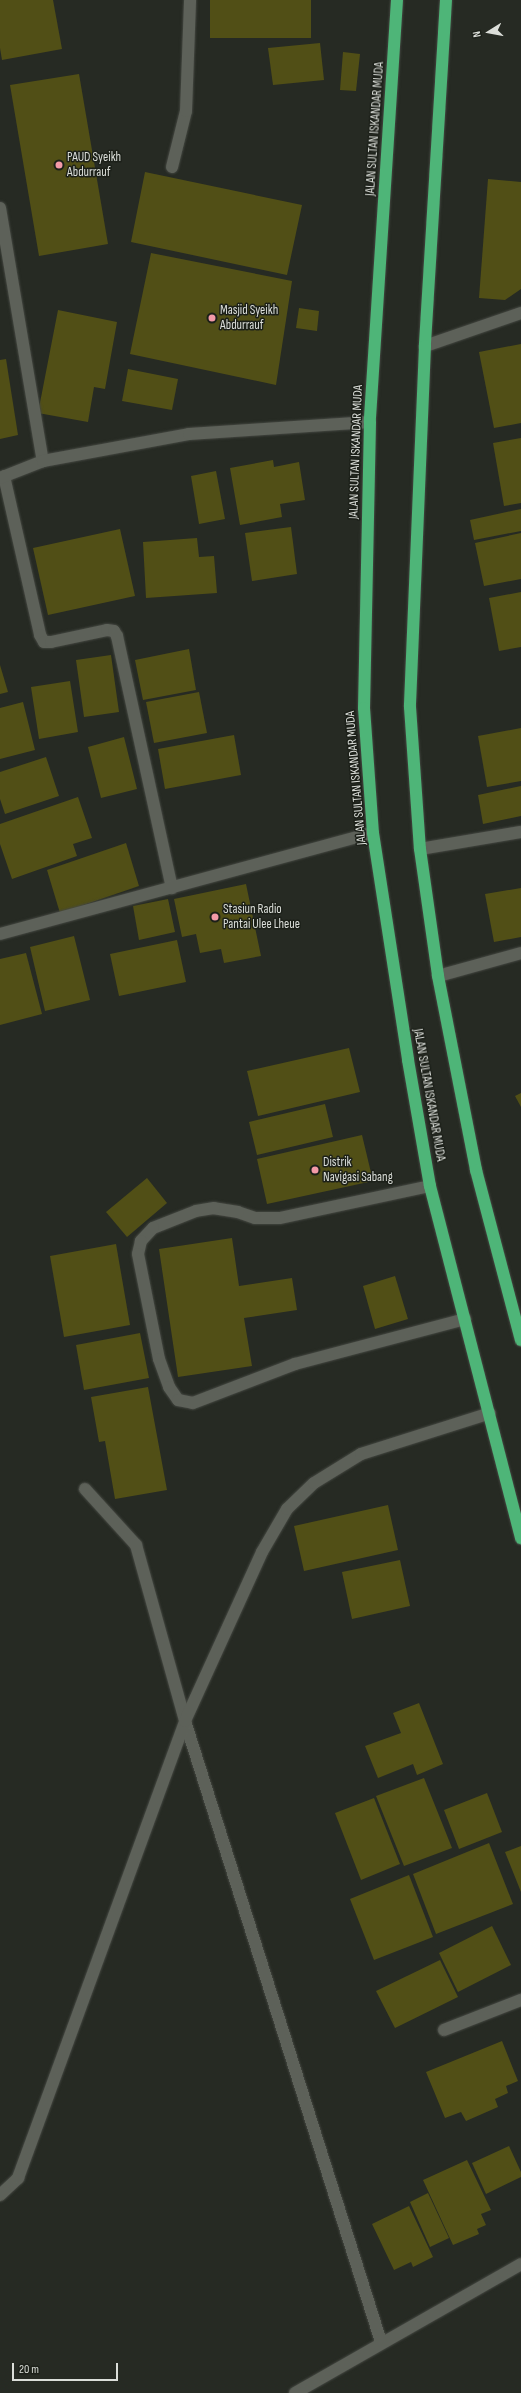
<!DOCTYPE html>
<html>
<head>
<meta charset="utf-8">
<style>
	body { margin:0 }
	#map { position:relative; width:521px; height:2393px; overflow:hidden; background:#262a23; font-family:"Sofia Sans Condensed",sans-serif }
	div>[style] { position:absolute }
	[style*='--x'] { left:calc(var(--x)*1px); top:calc(var(--y)*1px); width:calc(var(--w)*1px); rotate:calc(var(--a)*1deg) }
	.building>* { inset:0; background:#514f16 }
	.roads { filter:drop-shadow(0 0 1px #444741) drop-shadow(0 0 1px #444741) }
	.lane>* { height:12px; margin:-6px; padding:0 6px; transform-origin:6px; border-radius:6px; background:#5d6159 }
	.street>* { height:12px; margin:-6px; padding:0 6px; transform-origin:6px; border-radius:6px; background:#5d6159 }
	.highway>* { height:12px; margin:-6px; padding:0 6px; transform-origin:6px; border-radius:6px; background:#4eb578 }
	.dots>* { width:11px; height:11px; translate:-50% -50%; box-sizing:border-box; border:2px solid #1c2019; border-radius:50% }
	span { translate:-50% -50%; white-space:nowrap; text-align:center; line-height:1.15; -webkit-text-stroke:3px #1c2019; paint-order:stroke }
	.street-label { font-size:13px; color:#dbded9 }
	.poi-label { font-size:13px; color:#dbded9 }
	.left { translate:0 -50%; text-align:left }
	.north { position:absolute; left:469px; top:12px; width:40px; height:40px; -webkit-text-stroke:3px #1c2019; paint-order:stroke; rotate:259deg; font-size:11px; font-weight:700; line-height:16px; text-align:center; color:#dbded9 }
	.north::after { content:''; display:block; margin:auto; width:14px; height:18px; background:#dbded9; clip-path:polygon(50% 0,100% 100%,50% 72%,0 100%) }
	.scale { position:absolute; left:12px; top:2363px; width:106px; height:18px; box-sizing:border-box; border:2px solid #dbded9; border-top:0; padding-left:5px; font-size:12px; line-height:14px; white-space:nowrap; color:#dbded9; -webkit-text-stroke:3px #1c2019; paint-order:stroke }
</style>
</head>
<body>
<div id="map">
	<div class="building">
		<div style="clip-path:polygon(0 0,53px 0,62px 49px,2px 60px,0 48px)"></div>
		<div style="clip-path:polygon(210px 0,311px 0,311px 38px,210px 38px)"></div>
		<div style="clip-path:polygon(320px 43px,324px 80px,273px 85px,268px 48px)"></div>
		<div style="clip-path:polygon(343px 52px,360px 54px,356px 91px,340px 90px)"></div>
		<div style="clip-path:polygon(79px 74px,108px 244px,39px 256px,10px 85px)"></div>
		<div style="clip-path:polygon(145px 172px,302px 205px,287px 275px,131px 242px)"></div>
		<div style="clip-path:polygon(488px 179px,521px 182px,521px 289px,505px 300px,479px 298px)"></div>
		<div style="clip-path:polygon(151px 253px,292px 281px,276px 385px,130px 354px)"></div>
		<div style="clip-path:polygon(299px 308px,319px 311px,317px 331px,296px 328px)"></div>
		<div style="clip-path:polygon(58px 310px,117px 322px,105px 389px,94px 387px,88px 422px,38px 413px)"></div>
		<div style="clip-path:polygon(521px 344px,521px 423px,494px 428px,479px 352px)"></div>
		<div style="clip-path:polygon(6px 359px,18px 435px,0 439px,0 360px)"></div>
		<div style="clip-path:polygon(128px 369px,178px 379px,172px 410px,122px 401px)"></div>
		<div style="clip-path:polygon(521px 438px,521px 503px,504px 506px,493px 443px)"></div>
		<div style="clip-path:polygon(273px 460px,274px 467px,299px 462px,305px 500px,280px 504px,282px 517px,240px 525px,230px 468px)"></div>
		<div style="clip-path:polygon(216px 471px,225px 519px,199px 524px,191px 476px)"></div>
		<div style="clip-path:polygon(521px 509px,521px 531px,474px 540px,470px 520px)"></div>
		<div style="clip-path:polygon(291px 527px,297px 574px,252px 581px,245px 533px)"></div>
		<div style="clip-path:polygon(120px 529px,135px 596px,48px 615px,33px 548px)"></div>
		<div style="clip-path:polygon(521px 533px,521px 579px,484px 586px,475px 543px)"></div>
		<div style="clip-path:polygon(197px 538px,199px 557px,214px 556px,217px 593px,146px 598px,143px 542px)"></div>
		<div style="clip-path:polygon(521px 592px,521px 647px,499px 651px,489px 598px)"></div>
		<div style="clip-path:polygon(189px 649px,196px 690px,143px 700px,135px 660px)"></div>
		<div style="clip-path:polygon(111px 655px,119px 712px,84px 717px,76px 660px)"></div>
		<div style="clip-path:polygon(0 665px,8px 692px,0 694px)"></div>
		<div style="clip-path:polygon(70px 681px,78px 732px,39px 739px,31px 687px)"></div>
		<div style="clip-path:polygon(199px 692px,207px 733px,154px 743px,146px 702px)"></div>
		<div style="clip-path:polygon(23px 702px,35px 750px,0 759px,0 708px)"></div>
		<div style="clip-path:polygon(521px 728px,521px 781px,487px 787px,478px 736px)"></div>
		<div style="clip-path:polygon(234px 735px,241px 775px,165px 789px,158px 749px)"></div>
		<div style="clip-path:polygon(124px 737px,137px 789px,101px 798px,88px 747px)"></div>
		<div style="clip-path:polygon(46px 757px,59px 796px,5px 814px,0 799px,0 772px)"></div>
		<div style="clip-path:polygon(521px 786px,521px 816px,483px 824px,478px 795px)"></div>
		<div style="clip-path:polygon(78px 797px,92px 838px,73px 844px,77px 856px,12px 879px,0 844px,0 824px)"></div>
		<div style="clip-path:polygon(126px 843px,139px 886px,60px 913px,47px 870px)"></div>
		<div style="clip-path:polygon(246px 884px,261px 956px,224px 963px,221px 949px,200px 953px,196px 934px,182px 937px,174px 899px)"></div>
		<div style="clip-path:polygon(521px 888px,521px 937px,494px 942px,485px 894px)"></div>
		<div style="clip-path:polygon(168px 899px,175px 932px,139px 940px,133px 906px)"></div>
		<div style="clip-path:polygon(74px 936px,90px 1000px,45px 1011px,30px 947px)"></div>
		<div style="clip-path:polygon(177px 940px,186px 982px,119px 996px,110px 954px)"></div>
		<div style="clip-path:polygon(26px 953px,42px 1014px,0 1025px,0 959px)"></div>
		<div style="clip-path:polygon(349px 1048px,360px 1092px,258px 1116px,247px 1071px)"></div>
		<div style="clip-path:polygon(521px 1093px,521px 1107px,515px 1096px)"></div>
		<div style="clip-path:polygon(325px 1104px,333px 1137px,257px 1155px,249px 1122px)"></div>
		<div style="clip-path:polygon(362px 1135px,373px 1181px,267px 1204px,257px 1159px)"></div>
		<div style="clip-path:polygon(147px 1178px,167px 1203px,127px 1237px,106px 1212px)"></div>
		<div style="clip-path:polygon(232px 1238px,239px 1286px,292px 1278px,297px 1310px,244px 1318px,252px 1366px,178px 1377px,159px 1249px)"></div>
		<div style="clip-path:polygon(116px 1244px,130px 1325px,64px 1337px,50px 1256px)"></div>
		<div style="clip-path:polygon(395px 1276px,408px 1319px,375px 1329px,363px 1286px)"></div>
		<div style="clip-path:polygon(140px 1333px,149px 1378px,84px 1390px,76px 1345px)"></div>
		<div style="clip-path:polygon(148px 1387px,167px 1490px,115px 1499px,105px 1441px,99px 1442px,91px 1397px)"></div>
		<div style="clip-path:polygon(388px 1505px,398px 1550px,304px 1571px,294px 1526px)"></div>
		<div style="clip-path:polygon(400px 1560px,410px 1606px,352px 1619px,342px 1572px)"></div>
		<div style="clip-path:polygon(419px 1703px,443px 1764px,417px 1775px,413px 1764px,378px 1778px,365px 1746px,401px 1733px,393px 1713px)"></div>
		<div style="clip-path:polygon(424px 1778px,452px 1848px,404px 1866px,376px 1796px)"></div>
		<div style="clip-path:polygon(487px 1793px,502px 1832px,459px 1849px,444px 1810px)"></div>
		<div style="clip-path:polygon(374px 1798px,400px 1864px,361px 1880px,335px 1813px)"></div>
		<div style="clip-path:polygon(489px 1843px,513px 1904px,436px 1934px,413px 1874px)"></div>
		<div style="clip-path:polygon(521px 1846px,521px 1892px,505px 1852px)"></div>
		<div style="clip-path:polygon(409px 1875px,433px 1937px,374px 1960px,350px 1899px)"></div>
		<div style="clip-path:polygon(492px 1926px,511px 1965px,458px 1992px,439px 1953px)"></div>
		<div style="clip-path:polygon(440px 1960px,458px 1997px,395px 2028px,376px 1991px)"></div>
		<div style="clip-path:polygon(502px 2041px,518px 2081px,506px 2086px,508px 2093px,495px 2099px,498px 2107px,466px 2121px,461px 2112px,445px 2118px,426px 2072px)"></div>
		<div style="clip-path:polygon(509px 2146px,521px 2172px,521px 2177px,486px 2194px,472px 2163px)"></div>
		<div style="clip-path:polygon(467px 2160px,491px 2210px,481px 2214px,486px 2225px,477px 2229px,479px 2234px,453px 2245px,423px 2180px)"></div>
		<div style="clip-path:polygon(428px 2193px,449px 2238px,430px 2247px,410px 2202px)"></div>
		<div style="clip-path:polygon(409px 2206px,433px 2257px,413px 2267px,411px 2262px,394px 2270px,372px 2224px)"></div>
	</div>
	<div class="roads">
		<div class="lane">
			<div style="--x:172;--y:167;--w:58;--a:-76"></div>
			<div style="--x:186;--y:111;--w:111;--a:-87.9"></div>
			<div style="--x:430;--y:1186;--w:154;--a:168"></div>
			<div style="--x:279;--y:1218;--w:24;--a:180"></div>
			<div style="--x:255;--y:1218;--w:18;--a:-161"></div>
			<div style="--x:238;--y:1212;--w:24;--a:-171"></div>
			<div style="--x:214;--y:1208;--w:18;--a:171"></div>
			<div style="--x:196;--y:1211;--w:46;--a:158.4"></div>
			<div style="--x:153;--y:1228;--w:18;--a:133"></div>
			<div style="--x:141;--y:1241;--w:13;--a:103"></div>
			<div style="--x:138;--y:1254;--w:107;--a:78.7"></div>
			<div style="--x:159;--y:1359;--w:30;--a:70"></div>
			<div style="--x:169;--y:1387;--w:16;--a:55"></div>
			<div style="--x:178;--y:1400;--w:15;--a:11"></div>
			<div style="--x:193;--y:1403;--w:109;--a:-20.9"></div>
			<div style="--x:295;--y:1364;--w:176;--a:-14.8"></div>
			<div style="--x:85;--y:1489;--w:76;--a:47.7"></div>
			<div style="--x:136;--y:1545;--w:183;--a:74.4"></div>
		</div>
		<div class="street">
			<div style="--x:0;--y:208;--w:257;--a:80.4"></div>
			<div style="--x:425;--y:346;--w:102;--a:-19"></div>
			<div style="--x:4;--y:476;--w:163;--a:77.2"></div>
			<div style="--x:40;--y:635;--w:8;--a:60"></div>
			<div style="--x:44;--y:642;--w:7;--a:0"></div>
			<div style="--x:51;--y:642;--w:57;--a:-12.1"></div>
			<div style="--x:107;--y:630;--w:7;--a:8"></div>
			<div style="--x:114;--y:631;--w:6;--a:59"></div>
			<div style="--x:117;--y:636;--w:258;--a:77.7"></div>
			<div style="--x:0;--y:478;--w:46;--a:-21.6"></div>
			<div style="--x:43;--y:461;--w:148;--a:-10.5"></div>
			<div style="--x:189;--y:434;--w:181;--a:-3.8"></div>
			<div style="--x:420;--y:849;--w:102;--a:-9.6"></div>
			<div style="--x:0;--y:934;--w:386;--a:-15.2"></div>
			<div style="--x:438;--y:976;--w:86;--a:-15.5"></div>
			<div style="--x:185;--y:1721;--w:651;--a:72.48"></div>
			<div style="--x:444;--y:2030;--w:83;--a:-21.3"></div>
			<div style="--x:0;--y:2195;--w:25;--a:-43"></div>
			<div style="--x:18;--y:2178;--w:487;--a:-69.9"></div>
			<div style="--x:185;--y:1721;--w:186;--a:-65.5"></div>
			<div style="--x:262;--y:1552;--w:50;--a:-59.8"></div>
			<div style="--x:287;--y:1509;--w:37;--a:-44"></div>
			<div style="--x:314;--y:1483;--w:55;--a:-31.7"></div>
			<div style="--x:361;--y:1454;--w:135;--a:-17.6"></div>
			<div style="--x:295;--y:2393;--w:260;--a:-29.7"></div>
		</div>
		<div class="highway">
			<div style="--x:397;--y:0;--w:423;--a:93.7"></div>
			<div style="--x:370;--y:422;--w:286;--a:91.2"></div>
			<div style="--x:364;--y:708;--w:125;--a:85.9"></div>
			<div style="--x:373;--y:833;--w:230;--a:81.2"></div>
			<div style="--x:408;--y:1060;--w:128;--a:80.1"></div>
			<div style="--x:430;--y:1186;--w:364;--a:75.5"></div>
			<div style="--x:446;--y:0;--w:347;--a:93.5"></div>
			<div style="--x:425;--y:346;--w:361;--a:92.4"></div>
			<div style="--x:410;--y:707;--w:142;--a:86"></div>
			<div style="--x:420;--y:849;--w:128;--a:81.9"></div>
			<div style="--x:438;--y:976;--w:198;--a:78.9"></div>
			<div style="--x:476;--y:1170;--w:176;--a:75.2"></div>
		</div>
	</div>
	<div class="dots">
		<div style="left:59px;top:165px;background:#f39aa7"></div>
		<div style="left:212px;top:318px;background:#f39aa7"></div>
		<div style="left:215px;top:917px;background:#f39aa7"></div>
		<div style="left:315px;top:1170px;background:#f39aa7"></div>
	</div>
	<div class="street-label">
		<span style="left:375px;top:129px;rotate:-86deg">JALAN SULTAN ISKANDAR MUDA</span>
		<span style="left:356px;top:452px;rotate:-88deg">JALAN SULTAN ISKANDAR MUDA</span>
		<span style="left:356px;top:778px;rotate:-95deg">JALAN SULTAN ISKANDAR MUDA</span>
		<span style="left:429px;top:1095px;rotate:80deg">JALAN SULTAN ISKANDAR MUDA</span>
	</div>
	<div class="poi-label">
		<span class="left" style="left:67px;top:165px">PAUD Syeikh<br>Abdurrauf</span>
		<span class="left" style="left:220px;top:318px">Masjid Syeikh<br>Abdurrauf</span>
		<span class="left" style="left:223px;top:917px">Stasiun Radio<br>Pantai Ulee Lheue</span>
		<span class="left" style="left:323px;top:1170px">Distrik<br>Navigasi Sabang</span>
	</div>
	<div class="north">N</div>
	<div class="scale">20 m</div>
</div>
</body>
</html>
